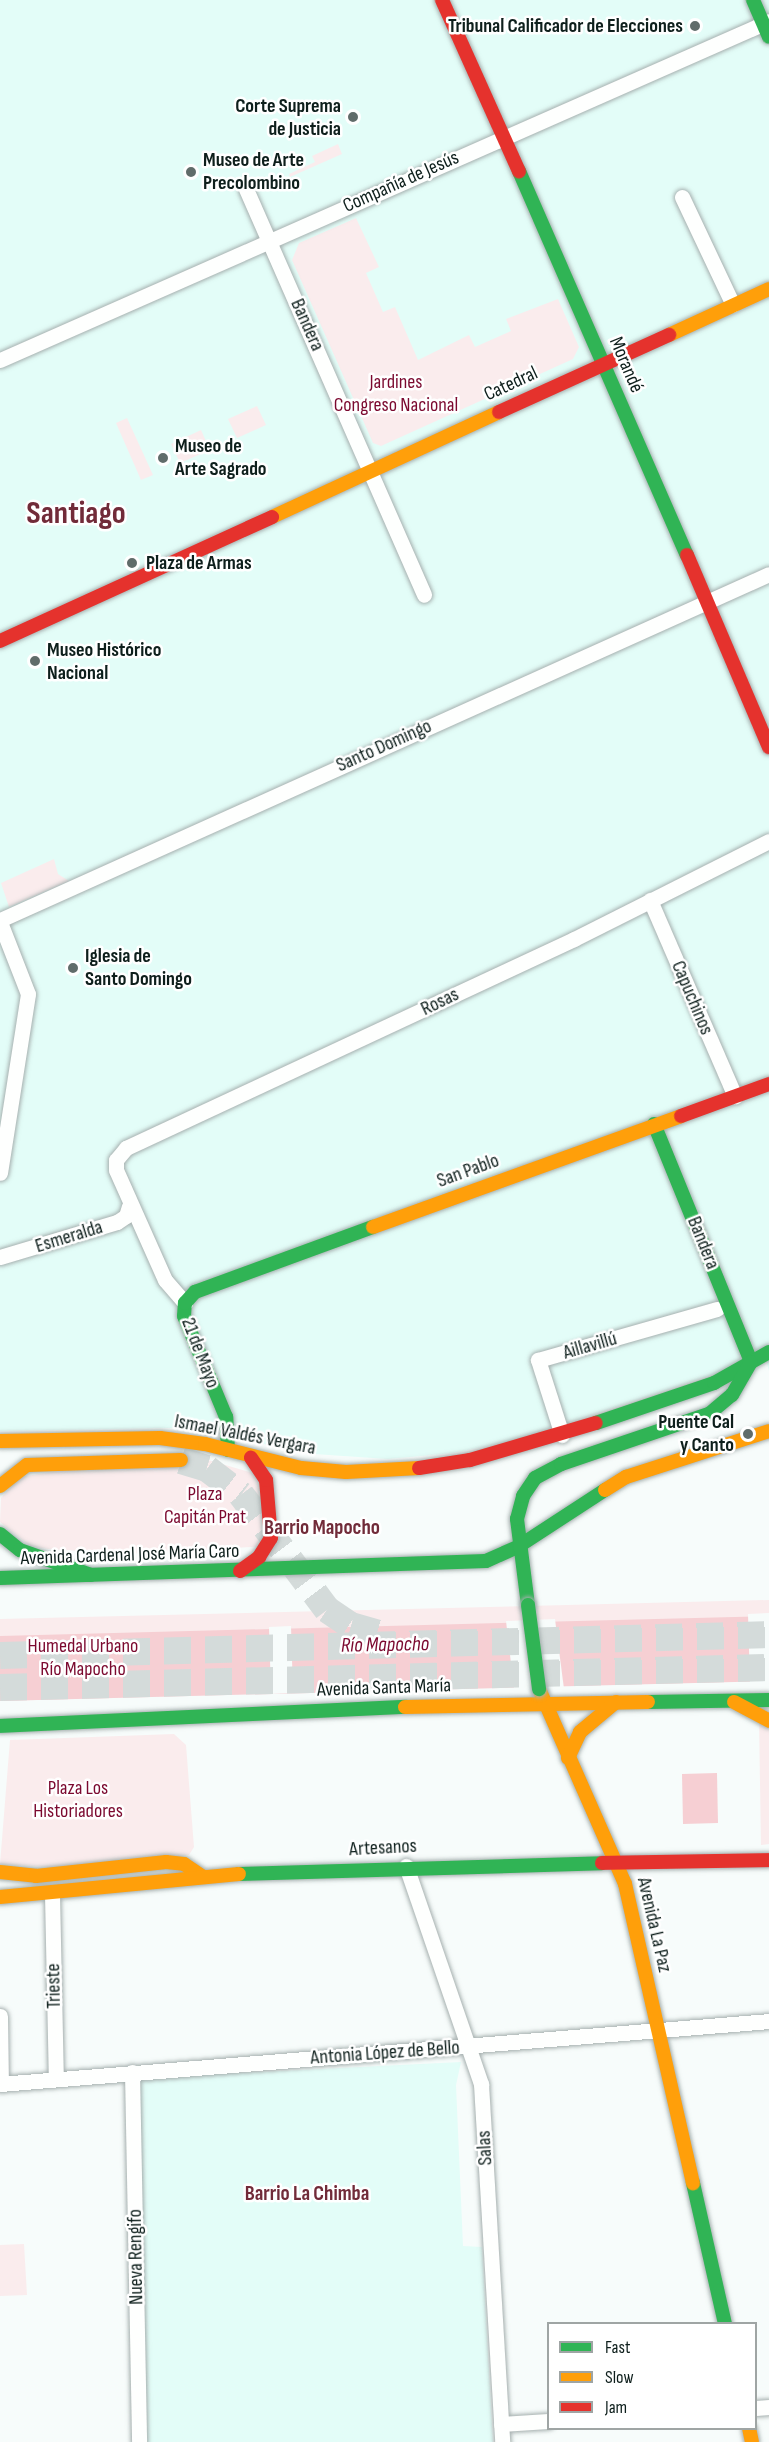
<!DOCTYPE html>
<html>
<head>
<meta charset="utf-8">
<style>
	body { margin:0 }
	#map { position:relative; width:769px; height:2442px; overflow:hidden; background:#f7fcfb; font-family:"Sofia Sans Condensed",sans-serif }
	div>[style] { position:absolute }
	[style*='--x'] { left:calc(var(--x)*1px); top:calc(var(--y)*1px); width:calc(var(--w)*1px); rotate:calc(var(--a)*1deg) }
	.built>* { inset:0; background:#e3fdf8 }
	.green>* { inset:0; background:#faeced }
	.water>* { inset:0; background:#f6cfd3 }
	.pier>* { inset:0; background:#f7fcfb }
	.highway-tunnel>* { height:27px; margin-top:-13.5px; transform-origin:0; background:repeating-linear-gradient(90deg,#d4dbda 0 27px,transparent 0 41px) }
	.roads { filter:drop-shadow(0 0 2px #a6b0af) drop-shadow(0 0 2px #a6b0af) }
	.street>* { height:15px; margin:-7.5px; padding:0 7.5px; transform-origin:7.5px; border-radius:7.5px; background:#fefffe }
	.fast>* { height:14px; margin:-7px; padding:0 7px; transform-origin:7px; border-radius:7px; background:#30b455 }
	.slow>* { height:14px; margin:-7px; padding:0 7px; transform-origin:7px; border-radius:7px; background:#ff9f0a }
	.jam>* { height:14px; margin:-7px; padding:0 7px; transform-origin:7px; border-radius:7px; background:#e5322d }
	.bridges { filter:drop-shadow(0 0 2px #a6b0af) drop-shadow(0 0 2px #a6b0af) }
	.fast-bridge>* { height:14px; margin:-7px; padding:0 7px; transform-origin:7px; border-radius:7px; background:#30b455 }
	.dots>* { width:16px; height:16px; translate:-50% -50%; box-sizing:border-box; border:3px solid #fff; border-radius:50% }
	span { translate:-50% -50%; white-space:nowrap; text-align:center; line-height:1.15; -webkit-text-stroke:5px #fff; paint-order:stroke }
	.poi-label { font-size:20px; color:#0e1f1c; font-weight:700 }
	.right { translate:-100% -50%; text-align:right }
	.left { translate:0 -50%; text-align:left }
	.street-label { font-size:20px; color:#0e1f1c }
	.park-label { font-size:20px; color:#7b092f }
	.neighbourhood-label { font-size:21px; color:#712b39; font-weight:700 }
	.water-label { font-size:21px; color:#7b092f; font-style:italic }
	.town-label { font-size:32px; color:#712b39; font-weight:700 }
	.legend { position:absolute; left:547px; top:2322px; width:210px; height:108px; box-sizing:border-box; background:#fff; border:2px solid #9fa5a4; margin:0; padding:8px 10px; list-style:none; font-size:18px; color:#0e1f1c }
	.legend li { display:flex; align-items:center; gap:12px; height:30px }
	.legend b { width:30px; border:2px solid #9fa5a4 }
</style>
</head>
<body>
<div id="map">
	<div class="built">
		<div style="clip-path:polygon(0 0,769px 0,769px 1371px,765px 1357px,517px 1440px,453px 1453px,388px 1459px,299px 1453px,267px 1445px,225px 1427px,0 1431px)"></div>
		<div style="clip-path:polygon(461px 2062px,456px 2085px,463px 2246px,482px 2247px,493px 2442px,145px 2442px,136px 2078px)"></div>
	</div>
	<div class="green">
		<div style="clip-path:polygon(338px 144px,342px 154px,290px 177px,289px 174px,315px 162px,312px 156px)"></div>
		<div style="clip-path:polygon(356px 218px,379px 267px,366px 273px,383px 312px,395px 307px,418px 360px,469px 335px,475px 347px,511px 331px,506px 319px,558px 299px,579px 347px,573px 359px,381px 446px,373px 443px,292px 260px,299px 243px)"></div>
		<div style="clip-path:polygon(257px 406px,266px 425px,237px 438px,228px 419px)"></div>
		<div style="clip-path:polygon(127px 418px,153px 475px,141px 480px,116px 423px)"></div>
		<div style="clip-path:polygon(201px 430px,210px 450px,180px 463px,171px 444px)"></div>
		<div style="clip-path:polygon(54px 859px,58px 874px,69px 881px,9px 907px,1px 883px)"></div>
		<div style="clip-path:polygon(181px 1452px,263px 1476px,270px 1546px,124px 1554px,48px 1549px,30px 1546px,0 1522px,1px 1498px,20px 1477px)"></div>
		<div style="clip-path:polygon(769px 1600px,769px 1679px,0 1701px,0 1619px)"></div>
		<div style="clip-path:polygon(759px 1721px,769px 1727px,769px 1844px,761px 1845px)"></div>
		<div style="clip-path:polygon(174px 1734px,186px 1745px,194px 1847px,189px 1855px,52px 1867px,0 1864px,10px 1740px)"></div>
		<div style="clip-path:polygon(24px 2244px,27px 2295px,0 2296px,0 2245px)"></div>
	</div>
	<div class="water">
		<div style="clip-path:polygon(769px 1616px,769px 1681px,0 1701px,0 1636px)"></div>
		<div style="clip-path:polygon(717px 1773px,718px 1823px,683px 1824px,682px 1774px)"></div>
	</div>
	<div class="pier">
		<div style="clip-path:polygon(769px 1613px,769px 1684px,750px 1684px,748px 1614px)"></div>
		<div style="clip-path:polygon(555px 1619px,564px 1689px,514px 1689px,506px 1621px)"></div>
		<div style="clip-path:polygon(291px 1626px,293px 1693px,271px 1694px,269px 1627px)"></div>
	</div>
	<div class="highway-tunnel">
		<div style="--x:181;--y:1460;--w:27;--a:17"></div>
		<div style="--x:207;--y:1468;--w:43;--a:37.4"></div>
		<div style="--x:241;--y:1494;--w:144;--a:53.2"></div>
		<div style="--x:327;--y:1609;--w:29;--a:34"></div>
		<div style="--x:351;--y:1625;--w:37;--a:16"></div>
		<div style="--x:0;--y:1655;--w:769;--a:-1.56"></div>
		<div style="--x:0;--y:1687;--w:769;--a:-1.49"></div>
	</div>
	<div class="roads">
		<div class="street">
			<div style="--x:246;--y:189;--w:443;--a:66.3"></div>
			<div style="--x:682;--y:197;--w:119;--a:64.7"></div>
			<div style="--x:0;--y:360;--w:840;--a:-23.79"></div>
			<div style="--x:650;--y:900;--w:214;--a:66.6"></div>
			<div style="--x:0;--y:920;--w:843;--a:-24.22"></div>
			<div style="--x:0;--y:922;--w:77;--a:68.7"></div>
			<div style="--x:28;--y:994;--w:181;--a:98.9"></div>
			<div style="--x:0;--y:1257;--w:122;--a:-16.7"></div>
			<div style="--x:117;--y:1222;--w:11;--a:-34"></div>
			<div style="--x:126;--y:1216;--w:10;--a:-73"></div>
			<div style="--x:185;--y:1303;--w:30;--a:-131"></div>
			<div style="--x:165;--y:1280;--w:120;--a:-114"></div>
			<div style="--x:116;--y:1170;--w:10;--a:-90"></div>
			<div style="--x:116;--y:1160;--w:16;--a:-50"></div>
			<div style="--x:126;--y:1148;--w:494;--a:-25"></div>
			<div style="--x:574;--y:939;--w:218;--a:-26.7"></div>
			<div style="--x:562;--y:1435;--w:79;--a:-107.7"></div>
			<div style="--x:538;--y:1360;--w:186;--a:-15.9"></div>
			<div style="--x:406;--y:1866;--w:231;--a:71"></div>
			<div style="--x:481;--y:2084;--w:359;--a:86.6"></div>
			<div style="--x:52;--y:1894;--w:184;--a:88.8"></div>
			<div style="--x:0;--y:2016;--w:68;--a:89.2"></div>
			<div style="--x:132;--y:2072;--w:370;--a:88.9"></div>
			<div style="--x:0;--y:2084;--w:772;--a:-4.68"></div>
			<div style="--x:756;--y:2408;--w:13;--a:-4"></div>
			<div style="--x:501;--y:2424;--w:47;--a:-3.7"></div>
		</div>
		<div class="fast">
			<div style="--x:753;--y:0;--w:40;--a:66.6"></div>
			<div style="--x:519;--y:171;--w:419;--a:66.4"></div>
			<div style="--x:654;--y:1124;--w:257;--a:67.8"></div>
			<div style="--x:596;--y:1423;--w:125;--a:-18.7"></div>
			<div style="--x:714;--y:1383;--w:63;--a:-29.4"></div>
			<div style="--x:228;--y:1450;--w:33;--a:-93"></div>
			<div style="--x:226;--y:1417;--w:109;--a:-112.6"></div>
			<div style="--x:184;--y:1316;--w:13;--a:-86"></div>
			<div style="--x:185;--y:1303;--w:15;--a:-48"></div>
			<div style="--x:195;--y:1292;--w:189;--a:-20.1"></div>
			<div style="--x:0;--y:1534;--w:26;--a:39"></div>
			<div style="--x:20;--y:1550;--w:75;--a:19.4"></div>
			<div style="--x:0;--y:1578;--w:486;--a:-2"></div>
			<div style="--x:486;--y:1561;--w:36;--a:-24"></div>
			<div style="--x:519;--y:1546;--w:103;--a:-33.1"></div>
			<div style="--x:528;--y:1605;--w:87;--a:-97.3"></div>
			<div style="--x:517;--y:1519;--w:24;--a:-75"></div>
			<div style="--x:523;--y:1496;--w:22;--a:-56"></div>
			<div style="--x:535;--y:1478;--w:30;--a:-28"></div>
			<div style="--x:561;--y:1464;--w:156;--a:-18.7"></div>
			<div style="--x:709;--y:1414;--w:30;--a:-40"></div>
			<div style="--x:732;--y:1395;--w:38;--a:-60"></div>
			<div style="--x:648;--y:1702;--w:121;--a:-0.9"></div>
			<div style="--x:0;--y:1726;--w:405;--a:-2.7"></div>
			<div style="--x:239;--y:1874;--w:363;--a:-1.7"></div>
			<div style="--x:693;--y:2183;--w:145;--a:77.2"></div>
		</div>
		<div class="slow">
			<div style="--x:669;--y:335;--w:110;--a:-24.7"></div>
			<div style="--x:272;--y:517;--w:250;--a:-24.8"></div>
			<div style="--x:373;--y:1227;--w:327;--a:-19.8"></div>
			<div style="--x:0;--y:1441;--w:160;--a:-1.1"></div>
			<div style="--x:160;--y:1438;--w:45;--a:7.6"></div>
			<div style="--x:205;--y:1444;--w:99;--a:14"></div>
			<div style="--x:301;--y:1468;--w:45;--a:5.1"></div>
			<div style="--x:346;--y:1472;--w:73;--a:-3.1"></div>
			<div style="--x:0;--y:1486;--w:34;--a:-38"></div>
			<div style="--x:27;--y:1465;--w:154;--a:-1.9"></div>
			<div style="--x:605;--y:1490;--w:25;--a:-32"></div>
			<div style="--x:626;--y:1477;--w:150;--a:-17.8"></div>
			<div style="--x:540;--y:1691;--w:211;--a:66.2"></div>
			<div style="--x:625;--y:1884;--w:307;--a:77.2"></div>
			<div style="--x:734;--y:1702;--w:40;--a:28"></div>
			<div style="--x:405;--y:1707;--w:243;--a:-1.2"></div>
			<div style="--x:568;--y:1758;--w:29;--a:-65"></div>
			<div style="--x:580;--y:1732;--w:47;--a:-39.8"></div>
			<div style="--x:0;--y:1872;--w:36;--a:6"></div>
			<div style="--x:36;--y:1876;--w:131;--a:-6.1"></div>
			<div style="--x:166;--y:1862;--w:18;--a:6"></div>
			<div style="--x:184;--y:1864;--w:22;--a:34"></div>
			<div style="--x:0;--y:1897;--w:240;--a:-5.5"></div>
			<div style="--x:749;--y:2428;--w:14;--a:78"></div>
		</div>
		<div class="jam">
			<div style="--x:442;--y:0;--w:188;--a:65.8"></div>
			<div style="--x:499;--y:412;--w:187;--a:-24.4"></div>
			<div style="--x:687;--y:555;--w:209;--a:66.9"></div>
			<div style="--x:0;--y:641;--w:299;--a:-24.5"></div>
			<div style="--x:681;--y:1116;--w:94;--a:-20"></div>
			<div style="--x:419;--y:1468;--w:52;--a:-8.9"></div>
			<div style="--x:470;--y:1460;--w:131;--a:-16.4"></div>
			<div style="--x:240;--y:1571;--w:24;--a:-36"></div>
			<div style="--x:259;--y:1557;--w:22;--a:-58"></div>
			<div style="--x:271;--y:1538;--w:58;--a:-94.9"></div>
			<div style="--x:266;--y:1480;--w:27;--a:-124"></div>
			<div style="--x:602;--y:1863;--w:167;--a:-1"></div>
		</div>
	</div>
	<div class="bridges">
		<div class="fast-bridge">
			<div style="--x:528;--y:1605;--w:85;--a:82.5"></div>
		</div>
	</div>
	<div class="dots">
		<div style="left:695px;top:26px;background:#606c6a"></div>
		<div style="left:353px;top:117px;background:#606c6a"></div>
		<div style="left:191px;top:172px;background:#606c6a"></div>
		<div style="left:163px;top:458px;background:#606c6a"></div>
		<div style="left:132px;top:563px;background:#606c6a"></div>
		<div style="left:35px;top:661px;background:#606c6a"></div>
		<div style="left:73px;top:968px;background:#606c6a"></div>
		<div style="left:748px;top:1434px;background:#606c6a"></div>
	</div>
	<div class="poi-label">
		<span class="right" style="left:683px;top:26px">Tribunal Calificador de Elecciones</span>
		<span class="right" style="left:341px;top:118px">Corte Suprema<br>de Justicia</span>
		<span class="left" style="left:203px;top:172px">Museo de Arte<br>Precolombino</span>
		<span class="left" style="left:175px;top:458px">Museo de<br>Arte Sagrado</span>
		<span class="left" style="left:146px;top:563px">Plaza de Armas</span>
		<span class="left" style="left:47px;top:662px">Museo Histórico<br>Nacional</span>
		<span class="left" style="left:85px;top:968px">Iglesia de<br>Santo Domingo</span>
		<span class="right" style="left:734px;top:1434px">Puente Cal<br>y Canto</span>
	</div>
	<div class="street-label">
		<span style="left:401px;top:182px;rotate:-24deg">Compañía de Jesús</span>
		<span style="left:307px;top:325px;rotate:66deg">Bandera</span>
		<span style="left:626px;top:365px;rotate:67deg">Morandé</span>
		<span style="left:511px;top:384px;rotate:-25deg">Catedral</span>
		<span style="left:384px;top:746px;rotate:-24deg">Santo Domingo</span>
		<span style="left:692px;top:998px;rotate:67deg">Capuchinos</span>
		<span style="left:440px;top:1002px;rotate:-26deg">Rosas</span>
		<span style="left:468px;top:1171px;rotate:-20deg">San Pablo</span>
		<span style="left:69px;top:1237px;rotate:-17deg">Esmeralda</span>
		<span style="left:703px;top:1243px;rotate:68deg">Bandera</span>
		<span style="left:590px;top:1346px;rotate:-16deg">Aillavillú</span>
		<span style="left:200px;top:1353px;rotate:69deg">21 de Mayo</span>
		<span style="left:245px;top:1435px;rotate:11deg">Ismael Valdés Vergara</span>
		<span style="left:130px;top:1555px;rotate:-2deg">Avenida Cardenal José María Caro</span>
		<span style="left:384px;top:1688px;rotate:-2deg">Avenida Santa María</span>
		<span style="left:383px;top:1848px;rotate:-3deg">Artesanos</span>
		<span style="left:654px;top:1925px;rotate:77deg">Avenida La Paz</span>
		<span style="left:54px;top:1986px;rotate:-91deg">Trieste</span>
		<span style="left:385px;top:2053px;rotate:-4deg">Antonia López de Bello</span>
		<span style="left:485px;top:2148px;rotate:-93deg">Salas</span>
		<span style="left:136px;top:2257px;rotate:-91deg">Nueva Rengifo</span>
	</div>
	<div class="park-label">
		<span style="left:396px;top:394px">Jardines<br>Congreso Nacional</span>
		<span style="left:205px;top:1506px">Plaza<br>Capitán Prat</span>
		<span style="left:83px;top:1658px">Humedal Urbano<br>Río Mapocho</span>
		<span style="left:78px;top:1800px">Plaza Los<br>Historiadores</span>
	</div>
	<div class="neighbourhood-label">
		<span style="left:322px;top:1528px">Barrio Mapocho</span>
		<span style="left:307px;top:2194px">Barrio La Chimba</span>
	</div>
	<div class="water-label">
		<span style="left:385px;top:1645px;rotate:-1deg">Río Mapocho</span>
	</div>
	<div class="town-label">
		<span style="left:76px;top:514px">Santiago</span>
	</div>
	<ul class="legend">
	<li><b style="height:8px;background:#30b455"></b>Fast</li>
	<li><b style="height:8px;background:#ff9f0a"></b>Slow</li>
	<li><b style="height:8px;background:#e5322d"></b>Jam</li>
	</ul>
</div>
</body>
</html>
